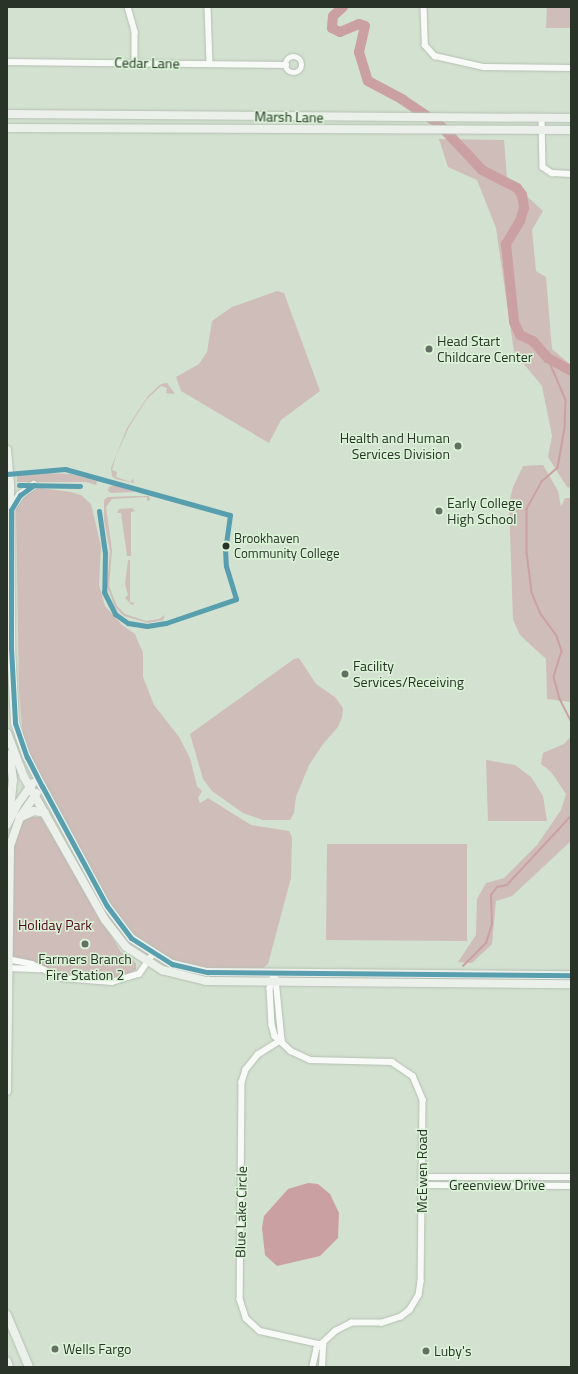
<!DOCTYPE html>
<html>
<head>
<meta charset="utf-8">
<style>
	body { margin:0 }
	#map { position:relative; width:578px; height:1374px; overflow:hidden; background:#d3e1d0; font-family:"Titillium Web",sans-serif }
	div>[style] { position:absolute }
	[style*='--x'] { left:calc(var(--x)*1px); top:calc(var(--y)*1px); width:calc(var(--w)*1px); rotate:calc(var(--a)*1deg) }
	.green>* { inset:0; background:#cfbdb9 }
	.water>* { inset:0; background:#cba0a2 }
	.stream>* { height:1.5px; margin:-0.75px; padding:0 0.75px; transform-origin:0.75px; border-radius:0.75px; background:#cba0a2 }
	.river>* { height:10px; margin:-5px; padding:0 5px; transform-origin:5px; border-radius:5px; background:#cba0a2 }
	.roads { filter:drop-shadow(0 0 1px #b4bfb2) drop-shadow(0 0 1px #b4bfb2) }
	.street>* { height:5.5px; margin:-2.75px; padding:0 2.75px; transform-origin:2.75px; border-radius:2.75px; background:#f8faf8 }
	.street>.ring { margin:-2.75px; padding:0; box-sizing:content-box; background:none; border:5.5px solid #f8faf8; border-radius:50% }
	.secondary>* { height:8px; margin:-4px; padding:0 4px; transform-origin:4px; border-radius:4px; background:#ecf0eb }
	.bus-1>* { height:5px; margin:-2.5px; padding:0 2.5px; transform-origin:2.5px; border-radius:2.5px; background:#579eae }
	.dots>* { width:11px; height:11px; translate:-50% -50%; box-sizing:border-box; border:2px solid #dbf4d7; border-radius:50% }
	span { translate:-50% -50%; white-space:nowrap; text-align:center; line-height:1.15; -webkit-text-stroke:3px #dbf4d7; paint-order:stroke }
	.bus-label { font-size:13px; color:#293328 }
	.left { translate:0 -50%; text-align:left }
	.street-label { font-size:14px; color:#293328 }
	.poi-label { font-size:14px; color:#293328 }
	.right { translate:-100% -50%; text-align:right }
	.park-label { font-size:14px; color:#53001c }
	.frame { position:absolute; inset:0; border:8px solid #293328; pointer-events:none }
</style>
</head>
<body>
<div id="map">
	<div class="green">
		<div style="clip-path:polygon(547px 7px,571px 7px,571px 28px,546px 28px)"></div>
		<div style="clip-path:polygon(439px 139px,504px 140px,507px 178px,543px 211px,532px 230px,536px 271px,546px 277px,552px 349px,571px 365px,571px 488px,567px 487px,548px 457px,552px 436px,542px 386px,514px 352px,496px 228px,477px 180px,448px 167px)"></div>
		<div style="clip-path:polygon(277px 291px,284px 293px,320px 391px,281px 420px,269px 443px,181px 391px,176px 377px,199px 364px,207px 352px,212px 321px,232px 307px)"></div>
		<div style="clip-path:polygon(167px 383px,175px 394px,166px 393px,167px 388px,161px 386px,147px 399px,129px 427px,116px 456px,112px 470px,117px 472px,116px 477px,131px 482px,133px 478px,134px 483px,116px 479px,112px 476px,111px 468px,127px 428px,148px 396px,161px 384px)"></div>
		<div style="clip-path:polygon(543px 465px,558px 491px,561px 507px,565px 498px,571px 498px,571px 702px,547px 699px,546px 659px,520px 635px,513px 620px,509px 503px,513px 487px,523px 466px)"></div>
		<div style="clip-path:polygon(45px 473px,71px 474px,97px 481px,96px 485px,86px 482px,17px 482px,17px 476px)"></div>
		<div style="clip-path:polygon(114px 485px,135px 492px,111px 493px,108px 491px,109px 487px)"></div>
		<div style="clip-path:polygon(40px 488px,71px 492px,81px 495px,91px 504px,101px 546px,99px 585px,105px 606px,122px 625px,135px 634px,143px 653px,143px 677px,154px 705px,179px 737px,190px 758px,197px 786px,202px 791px,198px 798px,200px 803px,208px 798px,251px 825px,289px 831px,292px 837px,291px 878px,268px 964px,263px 968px,206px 968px,169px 959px,142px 942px,118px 919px,40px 776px,23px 738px,19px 691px,16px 508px,23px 493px)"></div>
		<div style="clip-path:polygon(136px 496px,149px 496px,150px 500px,147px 501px,147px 497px,112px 499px,106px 507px,112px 550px,109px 586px,117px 606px,125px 614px,146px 621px,159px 619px,165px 615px,163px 620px,148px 623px,124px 616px,115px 607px,107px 586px,110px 551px,104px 520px,104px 500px,108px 497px)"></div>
		<div style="clip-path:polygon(132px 508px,135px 511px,131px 512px,131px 556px,127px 556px,121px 513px,117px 513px,119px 509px)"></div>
		<div style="clip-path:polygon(128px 560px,130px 560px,130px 602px,135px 603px,132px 605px,125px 598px,128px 595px,125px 584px)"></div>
		<div style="clip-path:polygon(299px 658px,316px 684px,335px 697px,343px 708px,342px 717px,338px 727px,323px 744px,309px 765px,296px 797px,294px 813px,290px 820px,263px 820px,243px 813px,212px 791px,203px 779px,190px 734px,294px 659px)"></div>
		<div style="clip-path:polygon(571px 736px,571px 841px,512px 896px,496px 901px,492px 944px,472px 963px,458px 962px,476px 935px,477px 899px,486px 883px,504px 878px,537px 845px,561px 810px,566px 794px,551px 772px,541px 764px,543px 753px,564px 744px)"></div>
		<div style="clip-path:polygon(486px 760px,515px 765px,531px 777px,543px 796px,547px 821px,488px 821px)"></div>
		<div style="clip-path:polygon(26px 817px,41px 817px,121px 952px,136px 963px,136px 970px,123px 978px,93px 979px,60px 975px,33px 961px,12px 957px,13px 846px,17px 831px)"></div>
		<div style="clip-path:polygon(327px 844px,467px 844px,467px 941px,326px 940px)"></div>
	</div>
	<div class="water">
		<div style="clip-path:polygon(308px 1183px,318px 1184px,330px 1194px,339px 1213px,338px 1238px,320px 1256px,277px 1266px,265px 1255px,262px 1228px,264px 1216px,288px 1189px)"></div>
	</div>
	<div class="stream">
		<div style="--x:548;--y:358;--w:46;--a:66.8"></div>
		<div style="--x:566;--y:400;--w:28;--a:92"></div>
		<div style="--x:565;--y:428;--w:41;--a:99.9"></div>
		<div style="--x:558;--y:468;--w:21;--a:139"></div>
		<div style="--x:542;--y:482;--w:31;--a:119"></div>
		<div style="--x:527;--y:509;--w:43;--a:90"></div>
		<div style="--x:527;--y:552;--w:41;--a:83"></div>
		<div style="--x:532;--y:593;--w:23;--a:67"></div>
		<div style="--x:541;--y:614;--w:27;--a:54"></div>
		<div style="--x:557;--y:636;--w:16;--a:72"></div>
		<div style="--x:562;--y:651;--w:27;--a:107"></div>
		<div style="--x:554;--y:677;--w:23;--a:75"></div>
		<div style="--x:560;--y:699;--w:25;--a:63"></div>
		<div style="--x:463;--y:966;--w:33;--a:-45"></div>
		<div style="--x:486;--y:943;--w:19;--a:-72"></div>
		<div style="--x:492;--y:925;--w:30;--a:-92"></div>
		<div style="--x:491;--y:895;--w:10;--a:-53"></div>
		<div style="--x:497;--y:887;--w:10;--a:-11"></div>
		<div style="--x:507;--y:885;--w:94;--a:-47.2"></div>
	</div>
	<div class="river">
		<div style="--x:343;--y:7;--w:13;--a:138"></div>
		<div style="--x:333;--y:16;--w:12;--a:95"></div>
		<div style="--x:332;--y:28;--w:9;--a:27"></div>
		<div style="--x:340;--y:32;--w:21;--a:-23"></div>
		<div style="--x:359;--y:24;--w:6;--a:18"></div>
		<div style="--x:365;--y:26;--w:27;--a:103"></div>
		<div style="--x:359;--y:52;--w:30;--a:73"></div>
		<div style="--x:368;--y:81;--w:40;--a:28"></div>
		<div style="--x:403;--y:100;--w:43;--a:33.7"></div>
		<div style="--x:439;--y:124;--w:63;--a:46.9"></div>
		<div style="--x:482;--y:170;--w:39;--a:27"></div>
		<div style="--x:517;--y:188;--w:9;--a:54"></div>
		<div style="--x:522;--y:195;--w:13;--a:81"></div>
		<div style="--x:524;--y:208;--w:14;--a:107"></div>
		<div style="--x:520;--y:221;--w:27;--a:121"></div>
		<div style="--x:506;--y:244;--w:78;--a:84.1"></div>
		<div style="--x:514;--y:322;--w:14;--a:65"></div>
		<div style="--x:520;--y:335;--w:14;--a:25"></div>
		<div style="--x:533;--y:341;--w:23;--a:49"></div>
		<div style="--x:548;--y:358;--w:26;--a:29"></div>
	</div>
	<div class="roads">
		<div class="street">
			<div style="--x:128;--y:7;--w:26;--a:74"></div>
			<div style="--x:135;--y:32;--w:31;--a:90"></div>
			<div style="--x:208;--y:7;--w:57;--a:88"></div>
			<div style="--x:424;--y:7;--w:38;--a:88"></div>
			<div style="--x:425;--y:45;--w:15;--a:48"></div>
			<div style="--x:435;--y:56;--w:50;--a:12.7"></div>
			<div style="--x:484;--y:67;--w:87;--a:0.7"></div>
			<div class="ring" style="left:286px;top:57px;width:10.5px;height:10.5px"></div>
			<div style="--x:7;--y:62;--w:279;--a:0.6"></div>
			<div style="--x:542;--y:118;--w:49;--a:88.8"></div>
			<div style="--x:543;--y:167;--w:11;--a:34"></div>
			<div style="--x:552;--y:173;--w:19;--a:3"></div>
			<div style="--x:7;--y:959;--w:25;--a:11"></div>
			<div style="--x:32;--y:964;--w:33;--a:25"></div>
			<div style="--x:62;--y:978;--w:50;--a:4.6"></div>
			<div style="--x:112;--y:982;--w:28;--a:-17"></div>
			<div style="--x:139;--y:974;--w:24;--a:-55"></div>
			<div style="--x:7;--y:968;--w:33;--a:2"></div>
			<div style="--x:275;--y:973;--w:16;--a:108"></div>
			<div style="--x:270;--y:988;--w:37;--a:87"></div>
			<div style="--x:272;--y:1025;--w:11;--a:75"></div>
			<div style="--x:275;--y:1036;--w:22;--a:43"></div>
			<div style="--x:291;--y:1051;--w:21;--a:25"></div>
			<div style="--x:310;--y:1060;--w:82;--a:1.4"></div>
			<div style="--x:392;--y:1062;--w:25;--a:34"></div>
			<div style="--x:413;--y:1076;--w:26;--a:67"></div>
			<div style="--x:423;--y:1100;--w:181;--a:90.6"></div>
			<div style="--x:421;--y:1281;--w:14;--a:98"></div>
			<div style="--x:419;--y:1295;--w:17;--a:121"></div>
			<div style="--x:410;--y:1310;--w:11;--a:142"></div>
			<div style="--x:401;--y:1317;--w:20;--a:162"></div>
			<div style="--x:382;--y:1323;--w:30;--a:180"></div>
			<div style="--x:352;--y:1323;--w:18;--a:153"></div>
			<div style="--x:336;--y:1331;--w:26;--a:137"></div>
			<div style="--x:317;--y:1349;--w:18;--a:103"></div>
			<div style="--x:276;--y:979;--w:61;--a:84.4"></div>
			<div style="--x:282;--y:1040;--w:28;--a:148"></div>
			<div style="--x:258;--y:1055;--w:19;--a:129"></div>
			<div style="--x:246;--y:1070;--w:13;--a:108"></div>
			<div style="--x:242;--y:1082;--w:217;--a:90.5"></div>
			<div style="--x:240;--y:1299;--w:20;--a:72"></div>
			<div style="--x:246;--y:1318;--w:19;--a:43"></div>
			<div style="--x:260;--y:1331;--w:65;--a:12.5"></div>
			<div style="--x:422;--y:1177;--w:149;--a:0"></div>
			<div style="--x:422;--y:1185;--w:149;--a:0.4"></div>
			<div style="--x:322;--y:1367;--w:22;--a:-87"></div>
		</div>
		<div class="secondary">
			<div style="--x:7;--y:114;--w:564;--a:0.41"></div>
			<div style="--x:7;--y:128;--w:564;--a:0.2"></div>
			<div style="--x:7;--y:450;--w:35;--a:85"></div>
			<div style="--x:10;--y:485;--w:163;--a:89.6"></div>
			<div style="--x:11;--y:648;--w:75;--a:86.9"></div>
			<div style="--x:15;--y:723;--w:36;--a:71"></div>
			<div style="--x:27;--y:757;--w:33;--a:63"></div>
			<div style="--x:42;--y:786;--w:136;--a:61.6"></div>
			<div style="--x:107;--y:906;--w:40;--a:53"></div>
			<div style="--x:131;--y:938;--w:49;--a:32.4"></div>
			<div style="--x:172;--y:964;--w:37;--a:13"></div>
			<div style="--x:208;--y:972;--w:363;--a:0.5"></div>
			<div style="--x:11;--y:509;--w:17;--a:-57"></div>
			<div style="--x:20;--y:495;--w:17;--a:-36"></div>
			<div style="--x:7;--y:733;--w:47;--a:68.9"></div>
			<div style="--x:24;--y:777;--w:164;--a:60.5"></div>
			<div style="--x:105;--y:920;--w:34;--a:52"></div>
			<div style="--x:126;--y:947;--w:43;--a:32.6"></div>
			<div style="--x:162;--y:970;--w:45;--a:14"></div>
			<div style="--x:206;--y:981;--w:365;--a:0.5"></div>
			<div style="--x:21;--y:817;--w:14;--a:-25"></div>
			<div style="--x:34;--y:811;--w:11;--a:10"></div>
			<div style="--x:9;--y:820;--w:40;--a:-84.3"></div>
			<div style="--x:13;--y:780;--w:26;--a:-97"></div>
			<div style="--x:7;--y:825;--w:22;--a:-63"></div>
			<div style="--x:17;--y:805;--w:27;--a:-54"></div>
			<div style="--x:7;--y:1091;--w:245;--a:-89.3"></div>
			<div style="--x:10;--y:846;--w:31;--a:-71"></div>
			<div style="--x:20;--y:817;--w:29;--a:-55"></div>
			<div style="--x:7;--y:1315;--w:56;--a:67.1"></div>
			<div style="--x:7;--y:1361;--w:6;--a:72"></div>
		</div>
	</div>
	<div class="bus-1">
		<div style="--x:7;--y:474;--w:58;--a:-4.9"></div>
		<div style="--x:65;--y:469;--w:171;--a:15.6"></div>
		<div style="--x:19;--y:485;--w:61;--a:0.9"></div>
		<div style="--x:34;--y:485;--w:17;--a:144"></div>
		<div style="--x:20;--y:495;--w:17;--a:121"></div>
		<div style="--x:11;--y:510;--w:138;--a:90"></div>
		<div style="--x:11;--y:648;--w:75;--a:86.9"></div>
		<div style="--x:15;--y:723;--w:36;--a:71"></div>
		<div style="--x:27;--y:757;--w:33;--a:63"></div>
		<div style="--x:42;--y:786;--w:136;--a:61.6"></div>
		<div style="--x:107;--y:906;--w:40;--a:53"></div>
		<div style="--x:131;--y:938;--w:49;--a:32.4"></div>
		<div style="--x:172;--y:964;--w:37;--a:13"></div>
		<div style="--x:208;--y:972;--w:363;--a:0.5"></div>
		<div style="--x:99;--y:511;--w:42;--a:81.9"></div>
		<div style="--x:105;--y:553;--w:39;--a:91"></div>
		<div style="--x:104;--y:592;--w:25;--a:63"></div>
		<div style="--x:115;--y:614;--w:16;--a:35"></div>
		<div style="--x:128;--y:623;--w:19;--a:9"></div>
		<div style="--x:147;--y:626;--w:19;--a:-9"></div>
		<div style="--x:166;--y:623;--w:74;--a:-18.9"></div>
		<div style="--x:230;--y:515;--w:34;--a:98"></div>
		<div style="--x:225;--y:549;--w:17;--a:87"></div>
		<div style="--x:226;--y:566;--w:34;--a:73"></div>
	</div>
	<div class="dots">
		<div style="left:429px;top:349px;background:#647063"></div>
		<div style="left:458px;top:446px;background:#647063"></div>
		<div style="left:439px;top:511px;background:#647063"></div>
		<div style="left:226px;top:546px;background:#293328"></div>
		<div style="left:345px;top:674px;background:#647063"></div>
		<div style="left:85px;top:944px;background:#647063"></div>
		<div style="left:55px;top:1349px;background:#647063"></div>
		<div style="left:426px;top:1351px;background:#647063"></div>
	</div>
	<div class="bus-label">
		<span class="left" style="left:234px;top:546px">Brookhaven<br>Community College</span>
	</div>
	<div class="street-label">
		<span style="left:147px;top:63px;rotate:1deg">Cedar Lane</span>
		<span style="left:289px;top:117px;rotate:1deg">Marsh Lane</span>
		<span style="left:422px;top:1171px;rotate:-90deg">McEwen Road</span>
		<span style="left:497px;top:1185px">Greenview Drive</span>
		<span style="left:241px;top:1212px;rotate:-89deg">Blue Lake Circle</span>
	</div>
	<div class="poi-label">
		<span class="left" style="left:437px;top:349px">Head Start<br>Childcare Center</span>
		<span class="right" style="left:450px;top:446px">Health and Human<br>Services Division</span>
		<span class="left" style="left:447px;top:511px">Early College<br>High School</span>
		<span class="left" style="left:353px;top:674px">Facility<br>Services/Receiving</span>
		<span style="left:85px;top:967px">Farmers Branch<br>Fire Station 2</span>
		<span class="left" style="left:63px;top:1349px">Wells Fargo</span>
		<span class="left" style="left:434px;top:1351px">Luby's</span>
	</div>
	<div class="park-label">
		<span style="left:55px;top:925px">Holiday Park</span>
	</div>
	<div class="frame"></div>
</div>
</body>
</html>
